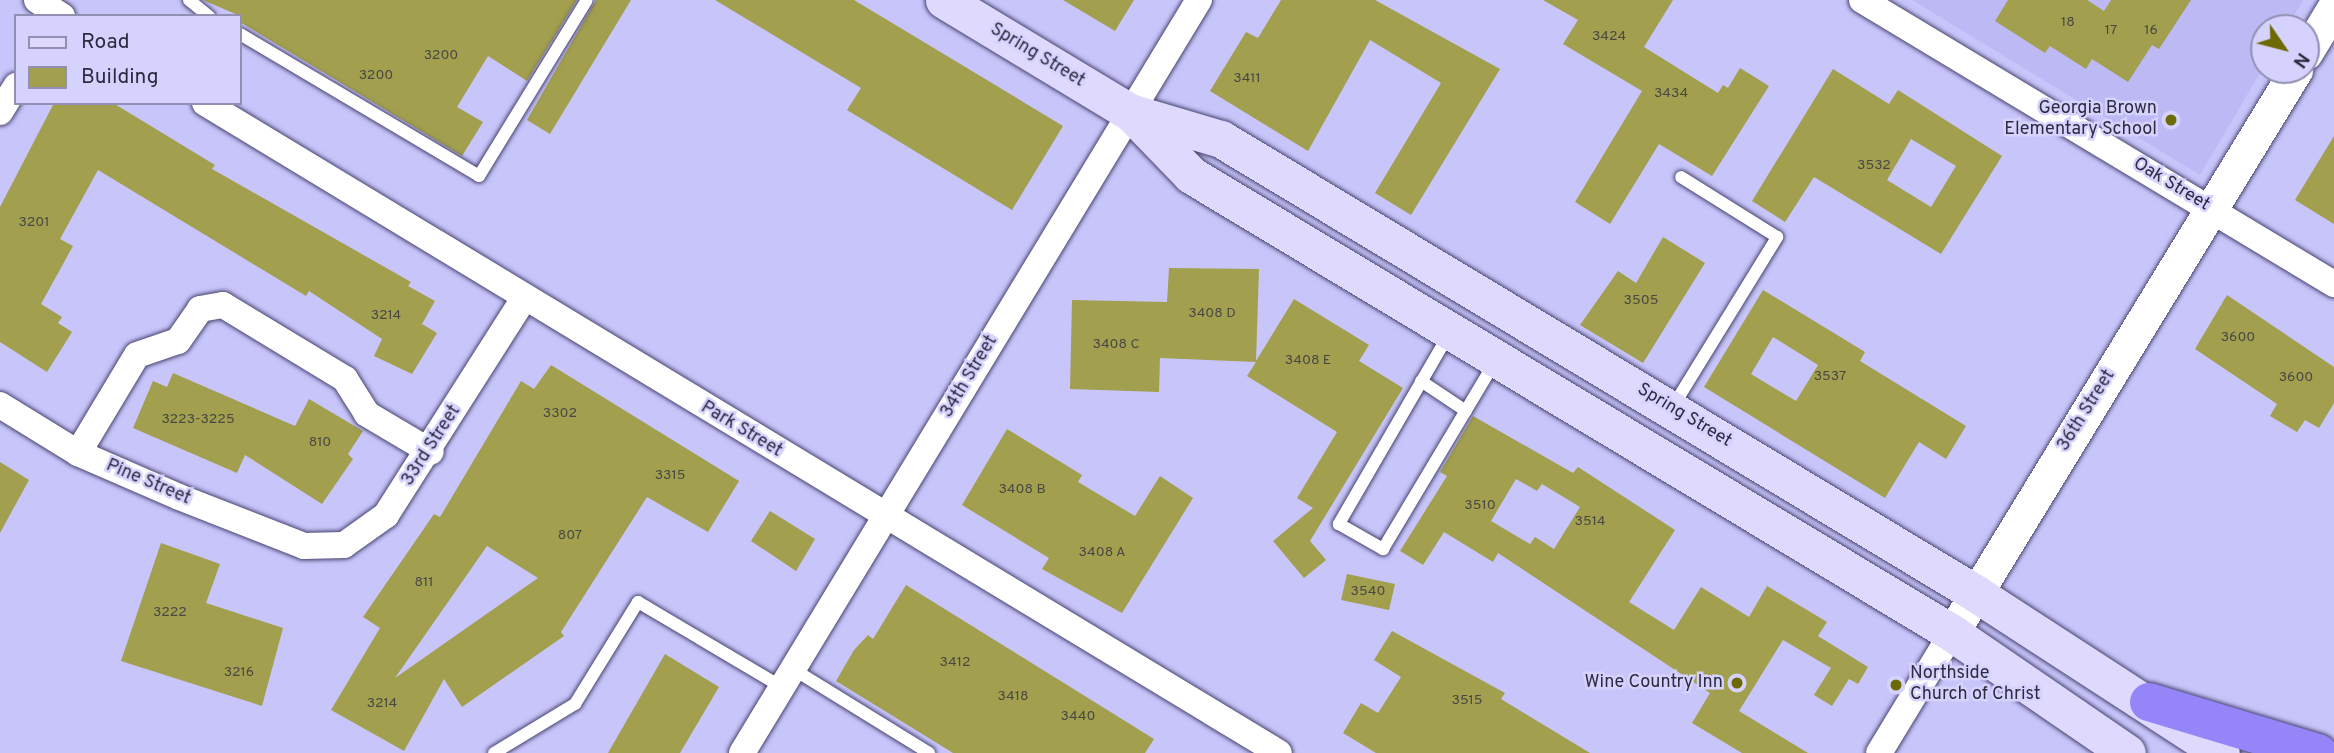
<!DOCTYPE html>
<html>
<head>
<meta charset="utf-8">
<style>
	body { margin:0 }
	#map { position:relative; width:2334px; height:753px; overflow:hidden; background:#c7c5fa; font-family:Overpass,sans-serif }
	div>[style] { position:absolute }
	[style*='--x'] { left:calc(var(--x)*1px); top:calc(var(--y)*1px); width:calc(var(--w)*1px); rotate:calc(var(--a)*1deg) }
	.built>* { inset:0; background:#bcb9f5 }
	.building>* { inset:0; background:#a29f4e }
	.roads { filter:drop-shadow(0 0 2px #484470) drop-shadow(0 0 2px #484470) }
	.service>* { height:12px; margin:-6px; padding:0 6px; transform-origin:6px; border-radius:6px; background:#fff }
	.minor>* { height:26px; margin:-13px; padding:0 13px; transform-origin:13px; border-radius:13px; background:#fff }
	.tertiary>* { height:33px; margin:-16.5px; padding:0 16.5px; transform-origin:16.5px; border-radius:16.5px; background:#fff }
	.secondary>* { height:37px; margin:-18.5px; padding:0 18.5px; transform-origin:18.5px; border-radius:18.5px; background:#dfdafd }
	.motorway>* { height:38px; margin:-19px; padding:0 19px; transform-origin:19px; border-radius:19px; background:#9485f8 }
	.dots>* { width:19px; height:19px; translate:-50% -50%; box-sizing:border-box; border:4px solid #d5d3fe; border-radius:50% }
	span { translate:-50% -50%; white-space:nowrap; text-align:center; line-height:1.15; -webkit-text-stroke:5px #d5d3fe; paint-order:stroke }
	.number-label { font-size:14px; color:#4a4844 }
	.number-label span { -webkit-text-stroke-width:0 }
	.street-label { font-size:18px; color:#2d2b40 }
	.poi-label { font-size:18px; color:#2d2b40 }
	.right { translate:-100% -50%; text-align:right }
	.left { translate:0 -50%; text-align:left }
	.legend { position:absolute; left:14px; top:14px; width:228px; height:91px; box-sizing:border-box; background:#d5d3fe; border:2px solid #9290b2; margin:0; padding:9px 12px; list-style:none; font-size:21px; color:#2d2b40 }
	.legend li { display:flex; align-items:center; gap:14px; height:35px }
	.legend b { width:35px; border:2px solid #9290b2 }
	.north { position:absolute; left:2250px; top:14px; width:70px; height:70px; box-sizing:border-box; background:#d5d3fe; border:2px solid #9290b2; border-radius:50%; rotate:125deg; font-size:19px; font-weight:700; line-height:28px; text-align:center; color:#2d2b40 }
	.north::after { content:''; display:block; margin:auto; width:24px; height:32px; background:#6d6903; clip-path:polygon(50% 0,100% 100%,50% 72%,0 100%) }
</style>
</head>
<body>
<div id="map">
	<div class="built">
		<div style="clip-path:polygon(1912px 0,2303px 0,2287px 28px,2264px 28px,2264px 66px,2200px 175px)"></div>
	</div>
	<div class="building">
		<div style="clip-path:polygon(203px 0,577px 0,527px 81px,488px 56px,457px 107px,483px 122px,462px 156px,240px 22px,240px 16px)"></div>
		<div style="clip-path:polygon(596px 0,631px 0,550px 134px,527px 120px)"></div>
		<div style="clip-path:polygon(715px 0,854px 0,1063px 126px,1012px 210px,847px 110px,861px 88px)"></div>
		<div style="clip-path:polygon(1063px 0,1134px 0,1115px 31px)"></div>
		<div style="clip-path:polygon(1281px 0,1375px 0,1500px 69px,1411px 215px,1375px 193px,1441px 83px,1370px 40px,1308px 151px,1210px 91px,1246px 32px,1258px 38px)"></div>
		<div style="clip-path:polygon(1543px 0,1673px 0,1644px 47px,1718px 93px,1723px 85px,1728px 88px,1740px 68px,1769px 86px,1712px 176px,1659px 144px,1610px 224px,1575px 202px,1642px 91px,1563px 44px,1578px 20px)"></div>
		<div style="clip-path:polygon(2008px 0,2087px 0,2104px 11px,2111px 0,2191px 0,2159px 49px,2152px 45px,2128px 82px,2092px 59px,2086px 69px,2050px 46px,2045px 53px,1995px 21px)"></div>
		<div style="clip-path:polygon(evenodd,1833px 69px,1889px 104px,1898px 90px,2002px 156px,1941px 254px,1814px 177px,1785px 222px,1752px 201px,1833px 69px,1911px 139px,1956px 166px,1931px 207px,1887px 180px,1911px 139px)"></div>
		<div style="clip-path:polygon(54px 103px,113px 103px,215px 165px,212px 169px,411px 282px,408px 286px,435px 301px,422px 324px,437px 333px,412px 374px,374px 356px,382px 339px,309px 291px,306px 296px,98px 170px,60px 239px,73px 246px,41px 304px,62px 317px,58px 323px,72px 332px,47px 372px,0 342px,0 207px)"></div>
		<div style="clip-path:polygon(2334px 136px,2334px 224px,2295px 200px)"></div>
		<div style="clip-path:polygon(1663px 237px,1705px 263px,1643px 363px,1580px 325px,1618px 271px,1636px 283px)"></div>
		<div style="clip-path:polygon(1169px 268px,1259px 269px,1256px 361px,1294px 299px,1369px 345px,1359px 361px,1403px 388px,1310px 541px,1326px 560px,1304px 578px,1273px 541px,1313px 508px,1297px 498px,1337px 432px,1247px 376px,1256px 362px,1160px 358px,1159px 392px,1070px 389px,1072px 300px,1167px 302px)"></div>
		<div style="clip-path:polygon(evenodd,1763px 290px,1865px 352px,1860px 361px,1966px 426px,1946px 459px,1919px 442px,1885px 498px,1704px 387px,1763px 290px,1773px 337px,1818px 365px,1796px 401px,1751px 374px,1773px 337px)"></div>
		<div style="clip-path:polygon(2227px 295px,2334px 367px,2334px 403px,2319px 428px,2305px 420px,2297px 432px,2270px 416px,2277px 404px,2195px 349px)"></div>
		<div style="clip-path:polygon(evenodd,551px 365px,739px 481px,708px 532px,647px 497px,561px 632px,564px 636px,462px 707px,444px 679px,404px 751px,331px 710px,380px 628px,363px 617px,434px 514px,440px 517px,521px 381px,534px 389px,551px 365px,487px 546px,538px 578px,395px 678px,487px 546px)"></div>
		<div style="clip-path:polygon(173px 373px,295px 426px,309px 399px,363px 431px,348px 454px,353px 459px,322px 504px,245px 455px,237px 473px,133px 428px,153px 381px,167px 387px)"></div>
		<div style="clip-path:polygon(evenodd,1473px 416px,1573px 473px,1578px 467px,1675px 530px,1629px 602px,1674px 630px,1701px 587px,1749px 617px,1767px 586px,1827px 622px,1818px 636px,1868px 667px,1858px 684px,1849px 679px,1832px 706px,1814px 695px,1831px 668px,1783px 640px,1739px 711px,1808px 753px,1742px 753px,1692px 723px,1710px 693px,1498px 553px,1493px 562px,1444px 532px,1423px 565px,1400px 551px,1447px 476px,1440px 472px,1473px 416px,1516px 479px,1537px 491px,1542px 484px,1580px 507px,1554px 549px,1535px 537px,1530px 544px,1491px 521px,1516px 479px)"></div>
		<div style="clip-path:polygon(1007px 429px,1082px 475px,1078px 482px,1135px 516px,1160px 476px,1193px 498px,1122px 613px,1042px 569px,1049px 558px,962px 505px)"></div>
		<div style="clip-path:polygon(0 462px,29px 480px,0 533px)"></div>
		<div style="clip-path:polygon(770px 511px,815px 539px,796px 571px,751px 541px)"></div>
		<div style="clip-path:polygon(161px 543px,220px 564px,206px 603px,283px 628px,262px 706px,121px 661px)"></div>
		<div style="clip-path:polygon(1347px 574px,1395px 584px,1389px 610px,1341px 600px)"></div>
		<div style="clip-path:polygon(906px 585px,1154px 739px,1145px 753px,953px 753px,836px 681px,854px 650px,868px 635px,873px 639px)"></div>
		<div style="clip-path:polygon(1392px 631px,1505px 693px,1501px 699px,1590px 753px,1376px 753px,1343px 733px,1361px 703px,1378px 713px,1401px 677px,1374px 660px)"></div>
		<div style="clip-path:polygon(665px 654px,719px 687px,680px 753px,608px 753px)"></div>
	</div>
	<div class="roads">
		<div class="service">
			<div style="--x:189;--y:0;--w:26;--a:39"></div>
			<div style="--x:240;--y:34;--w:278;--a:30.7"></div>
			<div style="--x:479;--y:176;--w:206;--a:-58.5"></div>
			<div style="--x:1449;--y:334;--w:220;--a:120.1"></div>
			<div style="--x:1339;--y:524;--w:51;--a:29.6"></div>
			<div style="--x:1383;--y:549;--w:218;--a:-59.1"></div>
			<div style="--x:1421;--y:381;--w:54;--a:33.7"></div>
			<div style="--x:1672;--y:408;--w:201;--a:-58.4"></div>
			<div style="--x:1777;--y:237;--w:113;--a:-148"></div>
			<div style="--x:793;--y:669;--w:160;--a:31.7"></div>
			<div style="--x:494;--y:753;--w:95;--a:-31.2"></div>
			<div style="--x:575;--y:704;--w:120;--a:-58.3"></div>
			<div style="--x:638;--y:602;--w:167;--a:30.6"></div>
		</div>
		<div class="minor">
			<div style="--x:37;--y:0;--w:30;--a:33"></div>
			<div style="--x:1862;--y:0;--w:551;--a:31.04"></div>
			<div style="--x:205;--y:103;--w:1255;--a:31.18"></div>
			<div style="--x:0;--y:112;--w:31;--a:-58"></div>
			<div style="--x:0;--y:405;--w:92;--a:31.6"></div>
			<div style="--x:78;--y:453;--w:110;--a:23.5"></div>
			<div style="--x:179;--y:497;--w:134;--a:21.4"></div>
			<div style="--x:304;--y:546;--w:40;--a:-1.4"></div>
			<div style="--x:344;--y:545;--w:52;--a:-35.5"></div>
			<div style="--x:386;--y:515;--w:257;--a:-57.5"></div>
			<div style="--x:78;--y:453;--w:114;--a:-59"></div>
			<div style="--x:137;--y:355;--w:43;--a:-18.9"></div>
			<div style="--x:178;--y:341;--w:39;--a:-55"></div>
			<div style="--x:200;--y:309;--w:23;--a:-10"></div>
			<div style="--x:223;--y:305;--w:143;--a:31.2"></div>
			<div style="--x:345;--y:379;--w:41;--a:57.8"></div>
			<div style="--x:367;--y:414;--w:74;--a:30.7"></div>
			<div style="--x:742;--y:753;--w:881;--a:-58.75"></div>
			<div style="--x:1879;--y:753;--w:140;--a:-58.7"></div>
		</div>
		<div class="tertiary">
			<div style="--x:2306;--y:53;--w:54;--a:-58.7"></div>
			<div style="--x:1952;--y:633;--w:660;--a:-58.57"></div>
		</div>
		<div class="secondary">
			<div style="--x:944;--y:0;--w:217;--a:31.1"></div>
			<div style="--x:1130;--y:112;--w:88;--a:45.9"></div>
			<div style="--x:1191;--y:175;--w:888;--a:31.04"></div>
			<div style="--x:1952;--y:633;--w:212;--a:34.4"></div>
			<div style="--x:1133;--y:113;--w:92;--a:16.5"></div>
			<div style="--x:1221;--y:139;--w:880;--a:31.05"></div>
			<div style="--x:1975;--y:593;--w:293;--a:33"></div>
		</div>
		<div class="motorway">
			<div style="--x:2149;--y:702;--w:177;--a:16.8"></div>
		</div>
	</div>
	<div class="dots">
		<div style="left:2171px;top:120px;background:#6d6903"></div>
		<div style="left:1737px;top:683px;background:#6d6903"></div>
		<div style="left:1896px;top:685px;background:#6d6903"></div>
	</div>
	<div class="number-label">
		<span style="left:2068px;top:23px">18</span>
		<span style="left:2111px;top:31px">17</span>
		<span style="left:2151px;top:31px">16</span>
		<span style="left:1609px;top:37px">3424</span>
		<span style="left:441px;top:56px">3200</span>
		<span style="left:376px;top:76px">3200</span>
		<span style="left:1247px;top:79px">3411</span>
		<span style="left:1671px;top:94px">3434</span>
		<span style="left:1874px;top:166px">3532</span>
		<span style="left:34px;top:223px">3201</span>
		<span style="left:1641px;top:301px">3505</span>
		<span style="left:1212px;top:314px">3408 D</span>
		<span style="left:386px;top:316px">3214</span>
		<span style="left:2238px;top:338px">3600</span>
		<span style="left:1116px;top:345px">3408 C</span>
		<span style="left:1308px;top:361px">3408 E</span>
		<span style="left:1830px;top:377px">3537</span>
		<span style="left:2296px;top:378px">3600</span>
		<span style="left:560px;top:414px">3302</span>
		<span style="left:198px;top:420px">3223-3225</span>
		<span style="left:320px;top:443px">810</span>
		<span style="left:670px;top:476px">3315</span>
		<span style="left:1022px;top:490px">3408 B</span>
		<span style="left:1480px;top:506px">3510</span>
		<span style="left:1590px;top:522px">3514</span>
		<span style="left:570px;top:536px">807</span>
		<span style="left:1102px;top:553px">3408 A</span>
		<span style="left:424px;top:583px">811</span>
		<span style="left:1368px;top:592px">3540</span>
		<span style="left:170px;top:613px">3222</span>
		<span style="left:955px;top:663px">3412</span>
		<span style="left:239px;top:673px">3216</span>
		<span style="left:1013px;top:697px">3418</span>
		<span style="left:1467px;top:701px">3515</span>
		<span style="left:382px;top:704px">3214</span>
		<span style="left:1078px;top:717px">3440</span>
	</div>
	<div class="street-label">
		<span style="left:1037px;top:56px;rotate:31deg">Spring Street</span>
		<span style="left:2171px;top:185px;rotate:31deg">Oak Street</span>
		<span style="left:970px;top:377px;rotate:-59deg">34th Street</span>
		<span style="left:2087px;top:411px;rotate:-58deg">36th Street</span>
		<span style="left:1684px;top:416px;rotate:31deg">Spring Street</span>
		<span style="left:741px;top:430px;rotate:31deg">Park Street</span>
		<span style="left:432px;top:446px;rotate:-57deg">33rd Street</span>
		<span style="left:148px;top:483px;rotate:23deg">Pine Street</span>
	</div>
	<div class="poi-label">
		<span class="right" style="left:2157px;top:120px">Georgia Brown<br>Elementary School</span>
		<span class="left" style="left:1910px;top:685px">Northside<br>Church of Christ</span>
		<span class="right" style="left:1723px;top:683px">Wine Country Inn</span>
	</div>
	<ul class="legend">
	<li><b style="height:9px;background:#dfdafd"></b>Road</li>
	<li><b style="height:19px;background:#a29f4e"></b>Building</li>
	</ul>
	<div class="north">N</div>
</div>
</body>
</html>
